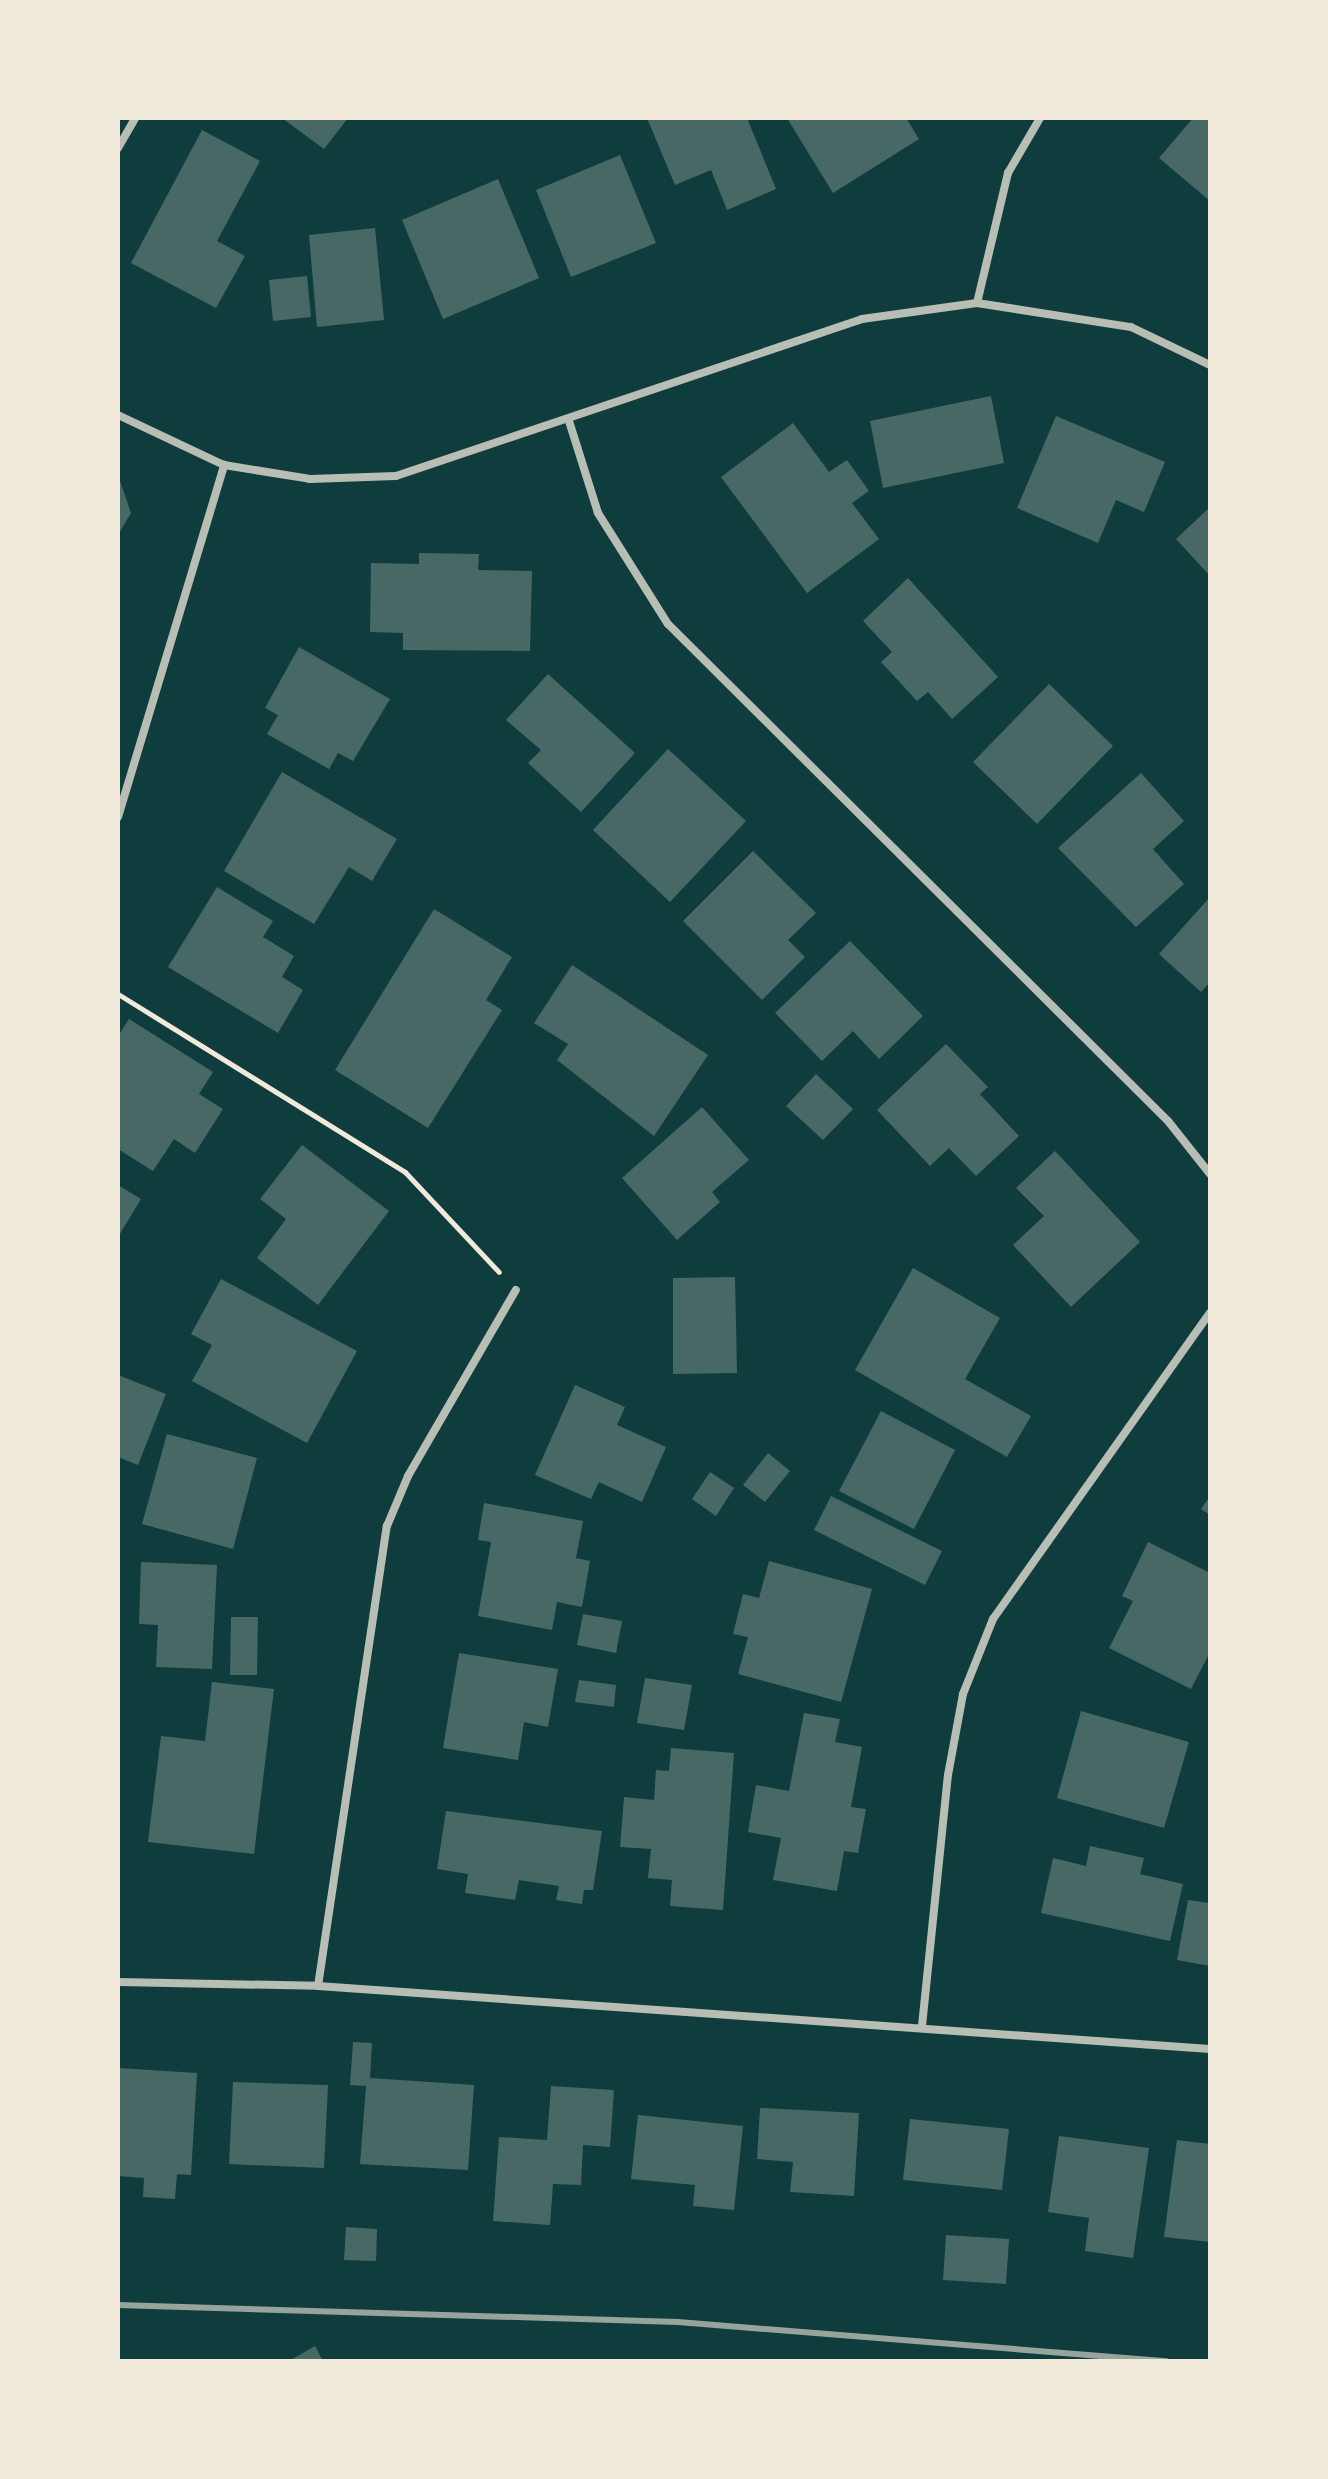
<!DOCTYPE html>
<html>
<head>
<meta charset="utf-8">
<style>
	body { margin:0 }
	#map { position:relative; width:1328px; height:2479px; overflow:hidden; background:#0f3d3e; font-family:Montserrat,sans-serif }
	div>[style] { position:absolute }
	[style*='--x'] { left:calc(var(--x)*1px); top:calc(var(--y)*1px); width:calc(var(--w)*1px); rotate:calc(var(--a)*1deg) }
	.building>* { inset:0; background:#486865 }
	.path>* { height:5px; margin:-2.5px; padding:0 2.5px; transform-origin:2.5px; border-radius:2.5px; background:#f1e9da }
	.minor>* { height:8px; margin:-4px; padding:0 4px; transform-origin:4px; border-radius:4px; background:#b8beb3 }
	.rail>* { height:6px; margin:-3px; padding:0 3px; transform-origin:3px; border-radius:3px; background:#97a49c }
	span { translate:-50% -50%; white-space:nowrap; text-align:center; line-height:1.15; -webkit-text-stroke:8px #f1e9da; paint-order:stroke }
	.frame { position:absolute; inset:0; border:120px solid #f1e9da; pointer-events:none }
</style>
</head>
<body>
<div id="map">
	<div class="building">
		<div style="clip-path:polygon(282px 118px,348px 118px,324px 149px)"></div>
		<div style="clip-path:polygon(647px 118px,747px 118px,776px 189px,727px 210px,711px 170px,675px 185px)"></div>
		<div style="clip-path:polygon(787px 118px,906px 118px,919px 139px,833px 193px)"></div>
		<div style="clip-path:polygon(1193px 118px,1210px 118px,1210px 201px,1159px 158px)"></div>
		<div style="clip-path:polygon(202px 130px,260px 161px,217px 241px,245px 256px,216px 308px,131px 263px)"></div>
		<div style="clip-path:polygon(620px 155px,656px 243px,571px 277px,536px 190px)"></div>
		<div style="clip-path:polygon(498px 179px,539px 278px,443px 319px,402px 220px)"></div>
		<div style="clip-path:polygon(375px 228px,384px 320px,317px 327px,309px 235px)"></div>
		<div style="clip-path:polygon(307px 276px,311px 317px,273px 321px,269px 280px)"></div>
		<div style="clip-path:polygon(991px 396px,1004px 463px,883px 488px,870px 421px)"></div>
		<div style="clip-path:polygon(1056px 416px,1165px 462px,1144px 512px,1116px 500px,1098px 543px,1017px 508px)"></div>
		<div style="clip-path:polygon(793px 423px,829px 472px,847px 460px,869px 491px,852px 503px,879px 539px,807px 593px,721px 477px)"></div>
		<div style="clip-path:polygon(118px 475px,131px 513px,118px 535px)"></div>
		<div style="clip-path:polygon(1210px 507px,1210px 576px,1176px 539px)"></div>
		<div style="clip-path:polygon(419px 553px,479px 554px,478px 570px,532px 571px,530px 651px,403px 650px,403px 633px,370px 632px,371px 563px,419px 564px)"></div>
		<div style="clip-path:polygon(908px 578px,998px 677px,952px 719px,928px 692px,917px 701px,881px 662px,892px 652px,863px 621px)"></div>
		<div style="clip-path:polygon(299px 647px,390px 699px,353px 761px,338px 753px,329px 769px,267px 734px,278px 715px,265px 708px)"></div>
		<div style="clip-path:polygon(548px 674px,635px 753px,581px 812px,528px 763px,541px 750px,506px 720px)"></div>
		<div style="clip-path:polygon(1049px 684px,1113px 746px,1037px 824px,973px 762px)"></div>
		<div style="clip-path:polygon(668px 749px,746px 821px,670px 902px,593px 830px)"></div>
		<div style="clip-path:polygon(282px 772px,397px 839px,372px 881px,349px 867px,314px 924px,224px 871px)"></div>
		<div style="clip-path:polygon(1141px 773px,1184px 821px,1153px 849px,1184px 884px,1136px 927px,1058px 848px)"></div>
		<div style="clip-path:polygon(753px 851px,816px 913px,788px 940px,805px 957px,762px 1000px,683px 921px)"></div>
		<div style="clip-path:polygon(217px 887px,273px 921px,263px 937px,294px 956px,282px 977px,303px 990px,278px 1033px,168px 967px)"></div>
		<div style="clip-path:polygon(1210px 897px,1210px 982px,1201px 992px,1159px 954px)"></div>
		<div style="clip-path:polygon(434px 909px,512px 957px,486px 1000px,502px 1010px,428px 1128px,335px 1070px)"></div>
		<div style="clip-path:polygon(850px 941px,923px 1016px,879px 1059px,853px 1031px,822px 1061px,775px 1013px)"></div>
		<div style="clip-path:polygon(572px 965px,708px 1055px,654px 1136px,557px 1060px,568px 1044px,534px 1023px)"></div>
		<div style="clip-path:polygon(129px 1019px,213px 1072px,199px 1094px,223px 1109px,195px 1153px,174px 1139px,153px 1171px,118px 1149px,118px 1036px)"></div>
		<div style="clip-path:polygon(946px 1044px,988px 1087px,980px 1094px,1019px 1136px,976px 1176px,949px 1148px,930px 1166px,877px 1110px)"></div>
		<div style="clip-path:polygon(816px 1074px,853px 1109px,823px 1140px,786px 1106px)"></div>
		<div style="clip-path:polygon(702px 1107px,749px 1160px,712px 1192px,720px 1202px,677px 1240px,622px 1178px)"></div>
		<div style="clip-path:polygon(302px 1145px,389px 1211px,318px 1305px,257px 1258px,286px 1219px,260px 1199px)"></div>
		<div style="clip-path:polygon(1055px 1151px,1140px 1242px,1071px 1307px,1013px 1245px,1044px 1216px,1016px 1188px)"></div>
		<div style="clip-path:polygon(118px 1185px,141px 1199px,118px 1237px)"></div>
		<div style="clip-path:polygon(913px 1268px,1000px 1318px,965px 1379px,1031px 1416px,1007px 1457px,855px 1370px)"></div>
		<div style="clip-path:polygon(735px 1277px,737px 1373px,673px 1374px,673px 1278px)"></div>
		<div style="clip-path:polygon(221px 1279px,357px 1351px,307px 1443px,192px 1381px,212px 1345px,191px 1334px)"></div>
		<div style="clip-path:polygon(118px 1375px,166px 1394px,138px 1465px,118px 1457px)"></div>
		<div style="clip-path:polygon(575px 1385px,625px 1407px,617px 1425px,666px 1447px,642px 1502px,599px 1482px,591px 1499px,535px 1475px)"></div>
		<div style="clip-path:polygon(881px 1411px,955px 1450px,914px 1529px,839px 1491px)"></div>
		<div style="clip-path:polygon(167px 1434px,257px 1458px,233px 1549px,142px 1524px)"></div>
		<div style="clip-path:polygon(768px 1453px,790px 1471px,765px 1502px,743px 1485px)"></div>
		<div style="clip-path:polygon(710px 1472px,734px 1488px,716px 1516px,692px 1499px)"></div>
		<div style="clip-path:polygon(831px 1496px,942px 1551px,925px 1585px,814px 1530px)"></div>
		<div style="clip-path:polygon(1210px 1496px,1210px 1515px,1201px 1509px)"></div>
		<div style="clip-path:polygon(484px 1503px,583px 1521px,576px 1558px,590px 1561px,582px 1607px,557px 1602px,552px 1630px,478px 1616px,491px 1542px,478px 1540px)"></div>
		<div style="clip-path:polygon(1148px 1542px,1210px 1573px,1210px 1652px,1191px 1689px,1109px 1648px,1133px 1601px,1122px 1596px)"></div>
		<div style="clip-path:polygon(769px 1561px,872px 1589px,841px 1702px,738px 1674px,748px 1637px,733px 1634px,743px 1594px,759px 1598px)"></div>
		<div style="clip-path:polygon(141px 1562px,217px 1565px,212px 1669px,156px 1667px,158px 1625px,139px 1624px)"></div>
		<div style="clip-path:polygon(583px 1614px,622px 1621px,616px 1653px,577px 1645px)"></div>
		<div style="clip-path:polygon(231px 1617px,258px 1617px,257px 1675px,230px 1675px)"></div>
		<div style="clip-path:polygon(459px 1653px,558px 1669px,548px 1727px,524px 1722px,518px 1760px,443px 1748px)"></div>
		<div style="clip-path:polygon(645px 1678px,692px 1685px,684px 1730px,637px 1723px)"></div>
		<div style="clip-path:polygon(579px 1680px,616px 1685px,614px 1707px,575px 1702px)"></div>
		<div style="clip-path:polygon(212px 1682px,274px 1689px,254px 1854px,148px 1842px,161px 1736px,205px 1741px)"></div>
		<div style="clip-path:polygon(1081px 1711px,1189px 1742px,1164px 1828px,1057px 1798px)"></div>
		<div style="clip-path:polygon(804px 1713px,840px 1719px,835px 1742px,862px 1747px,851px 1807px,866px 1809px,858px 1853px,844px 1851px,837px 1891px,773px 1880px,781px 1838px,748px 1832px,756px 1785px,789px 1791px)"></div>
		<div style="clip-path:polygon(671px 1748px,734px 1753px,723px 1910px,670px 1906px,672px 1880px,648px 1878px,651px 1849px,620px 1847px,624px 1797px,654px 1800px,656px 1770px,669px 1771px)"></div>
		<div style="clip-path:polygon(446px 1811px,602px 1831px,593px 1890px,584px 1890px,582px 1904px,556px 1900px,559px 1886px,519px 1880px,515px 1900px,465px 1893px,468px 1874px,437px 1869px)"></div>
		<div style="clip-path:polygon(1090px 1846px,1144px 1858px,1140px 1874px,1183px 1884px,1170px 1941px,1041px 1913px,1053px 1858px,1086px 1866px)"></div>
		<div style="clip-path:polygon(1188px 1900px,1210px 1903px,1210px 1966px,1177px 1960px)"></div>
		<div style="clip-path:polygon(353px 2042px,372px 2043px,370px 2078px,474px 2085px,468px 2170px,360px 2164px,366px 2086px,350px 2085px)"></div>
		<div style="clip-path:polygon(118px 2068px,197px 2073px,191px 2175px,177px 2174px,175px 2199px,143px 2197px,144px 2178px,118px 2176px)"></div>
		<div style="clip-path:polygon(233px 2082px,328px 2085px,324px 2168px,229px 2164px)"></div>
		<div style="clip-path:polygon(551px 2086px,614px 2090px,610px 2147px,583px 2145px,581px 2185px,553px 2184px,550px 2225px,493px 2221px,499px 2137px,547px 2140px)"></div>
		<div style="clip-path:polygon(760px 2108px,859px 2113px,854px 2196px,790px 2192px,793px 2162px,757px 2159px)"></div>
		<div style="clip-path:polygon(638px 2115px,743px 2126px,734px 2210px,693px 2206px,695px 2185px,631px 2179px)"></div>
		<div style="clip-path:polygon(910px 2119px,1009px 2129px,1002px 2190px,903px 2180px)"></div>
		<div style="clip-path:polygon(1059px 2136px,1149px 2148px,1133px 2258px,1085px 2251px,1089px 2218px,1048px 2212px)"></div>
		<div style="clip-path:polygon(1177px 2140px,1210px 2144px,1210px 2242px,1164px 2237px)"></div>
		<div style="clip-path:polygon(346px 2227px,377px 2229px,376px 2261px,344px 2260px)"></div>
		<div style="clip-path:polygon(946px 2235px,1009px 2239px,1006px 2284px,943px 2280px)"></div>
		<div style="clip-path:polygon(315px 2346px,323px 2361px,289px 2361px)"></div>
	</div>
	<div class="path">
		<div style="--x:118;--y:994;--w:338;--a:31.8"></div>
		<div style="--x:405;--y:1172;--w:137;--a:46.8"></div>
	</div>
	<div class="minor">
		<div style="--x:118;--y:148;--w:34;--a:-60"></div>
		<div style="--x:977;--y:303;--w:134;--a:-76.6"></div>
		<div style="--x:1008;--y:173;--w:64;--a:-59.8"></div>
		<div style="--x:118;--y:415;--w:117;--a:25.3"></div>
		<div style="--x:224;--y:465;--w:87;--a:9.2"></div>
		<div style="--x:310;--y:479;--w:86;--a:-2"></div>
		<div style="--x:396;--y:476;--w:492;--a:-18.6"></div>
		<div style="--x:862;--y:319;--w:116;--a:-7.9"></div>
		<div style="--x:977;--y:303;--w:156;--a:8.9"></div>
		<div style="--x:1131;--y:327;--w:88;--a:25.7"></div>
		<div style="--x:569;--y:421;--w:96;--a:72.5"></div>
		<div style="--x:598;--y:513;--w:131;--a:57.8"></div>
		<div style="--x:668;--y:624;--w:705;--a:44.83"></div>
		<div style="--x:1168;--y:1121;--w:68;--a:51.6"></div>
		<div style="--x:118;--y:817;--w:368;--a:-73.2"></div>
		<div style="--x:118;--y:1982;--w:200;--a:1.1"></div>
		<div style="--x:318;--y:1986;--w:894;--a:4.04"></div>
		<div style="--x:318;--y:1986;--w:465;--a:-81.5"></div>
		<div style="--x:387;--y:1526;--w:54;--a:-67.2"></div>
		<div style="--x:408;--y:1476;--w:215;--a:-59.9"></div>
		<div style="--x:922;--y:2026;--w:252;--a:-84.1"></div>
		<div style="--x:948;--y:1775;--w:82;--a:-79.5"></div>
		<div style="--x:963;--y:1694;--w:81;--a:-68.2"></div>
		<div style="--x:993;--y:1619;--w:375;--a:-54.7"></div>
	</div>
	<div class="rail">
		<div style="--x:118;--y:2305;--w:560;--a:1.74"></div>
		<div style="--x:678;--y:2322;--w:490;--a:4.6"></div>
	</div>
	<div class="frame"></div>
</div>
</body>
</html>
